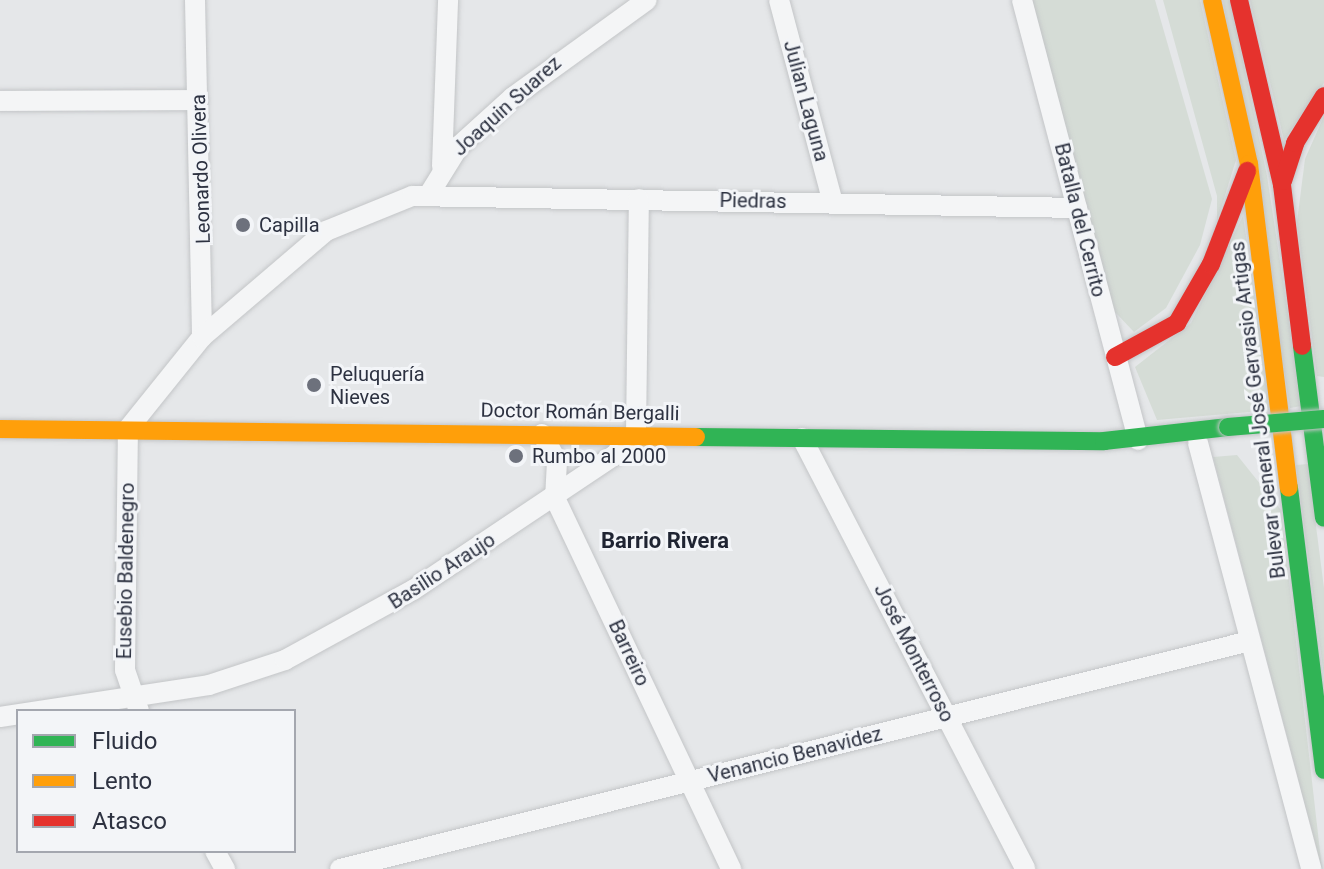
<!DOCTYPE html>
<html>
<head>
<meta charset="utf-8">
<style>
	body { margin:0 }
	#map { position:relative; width:1324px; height:869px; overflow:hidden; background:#e5e7e9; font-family:Roboto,sans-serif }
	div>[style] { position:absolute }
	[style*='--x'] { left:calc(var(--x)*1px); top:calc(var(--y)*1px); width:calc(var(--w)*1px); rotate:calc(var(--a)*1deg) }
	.green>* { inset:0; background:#d5dcd6 }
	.roads { filter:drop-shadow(0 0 2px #c3c5c7) drop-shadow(0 0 2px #c3c5c7) }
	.street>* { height:20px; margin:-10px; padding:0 10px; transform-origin:10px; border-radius:10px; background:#f4f5f6 }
	.fast>* { height:18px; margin:-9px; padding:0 9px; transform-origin:9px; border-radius:9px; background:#30b455 }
	.slow>* { height:18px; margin:-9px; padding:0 9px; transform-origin:9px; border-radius:9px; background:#ff9f0a }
	.jam>* { height:18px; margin:-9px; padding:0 9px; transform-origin:9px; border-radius:9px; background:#e5322d }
	.bridges { filter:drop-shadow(0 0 2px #c3c5c7) drop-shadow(0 0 2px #c3c5c7) }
	.fast-bridge>* { height:18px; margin:-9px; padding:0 9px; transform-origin:9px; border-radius:9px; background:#30b455 }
	.dots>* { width:22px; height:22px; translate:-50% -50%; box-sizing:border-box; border:4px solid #f3f5f8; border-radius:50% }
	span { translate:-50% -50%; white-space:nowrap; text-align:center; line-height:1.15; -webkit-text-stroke:6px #f3f5f8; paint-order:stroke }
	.street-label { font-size:20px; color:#2d3241 }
	.poi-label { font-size:20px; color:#2d3241 }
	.left { translate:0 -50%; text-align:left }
	.neighbourhood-label { font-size:22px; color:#1f2432; font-weight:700 }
	.legend { position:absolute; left:16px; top:709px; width:280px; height:144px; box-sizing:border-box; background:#f3f5f8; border:2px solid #a4a7af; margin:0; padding:10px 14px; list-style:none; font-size:24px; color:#2d3241 }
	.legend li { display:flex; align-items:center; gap:16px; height:40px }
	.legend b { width:40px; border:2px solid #a4a7af }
</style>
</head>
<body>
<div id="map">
	<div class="green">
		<div style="clip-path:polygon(1032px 0,1155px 0,1212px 199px,1200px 245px,1166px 308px,1134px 332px,1114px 311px)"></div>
		<div style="clip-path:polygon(1163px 0,1200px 0,1236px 160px,1217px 221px,1217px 196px)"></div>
		<div style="clip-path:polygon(1223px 0,1230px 0,1267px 176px,1302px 406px,1290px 408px)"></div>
		<div style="clip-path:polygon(1250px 0,1324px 0,1324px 83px,1284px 140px)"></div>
		<div style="clip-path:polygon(1324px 116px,1324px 377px,1317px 376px,1297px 222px,1305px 159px)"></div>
		<div style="clip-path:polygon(1243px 216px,1272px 410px,1157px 420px,1135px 367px,1191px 323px)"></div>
		<div style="clip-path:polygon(1237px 455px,1281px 510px,1322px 869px,1213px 457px)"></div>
		<div style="clip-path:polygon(1308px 464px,1324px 588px,1324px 676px,1296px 465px)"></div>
	</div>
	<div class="roads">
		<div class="street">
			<div style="--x:195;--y:0;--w:337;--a:88.8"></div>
			<div style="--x:779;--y:0;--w:210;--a:75.1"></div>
			<div style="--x:1022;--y:0;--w:455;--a:75.2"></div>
			<div style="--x:0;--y:101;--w:198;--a:-0.3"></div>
			<div style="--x:442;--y:166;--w:166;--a:-87.9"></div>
			<div style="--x:428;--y:196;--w:59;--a:-58.2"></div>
			<div style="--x:459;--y:146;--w:73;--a:-42.2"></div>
			<div style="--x:513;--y:97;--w:165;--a:-35.9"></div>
			<div style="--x:542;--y:434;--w:31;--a:61"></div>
			<div style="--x:557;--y:461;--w:37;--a:93"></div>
			<div style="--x:555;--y:498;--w:411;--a:64.6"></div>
			<div style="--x:802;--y:438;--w:485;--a:62.6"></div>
			<div style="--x:1198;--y:443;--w:441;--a:75.1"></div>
			<div style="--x:139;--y:711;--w:43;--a:-108.9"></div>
			<div style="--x:125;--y:670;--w:241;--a:-89.3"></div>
			<div style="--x:128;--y:429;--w:118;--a:-51.2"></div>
			<div style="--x:202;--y:337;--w:163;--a:-40.5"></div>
			<div style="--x:326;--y:231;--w:93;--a:-22.1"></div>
			<div style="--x:412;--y:196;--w:665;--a:1.03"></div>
			<div style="--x:0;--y:717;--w:211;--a:-8.7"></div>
			<div style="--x:209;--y:685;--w:80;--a:-18.2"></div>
			<div style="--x:285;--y:660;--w:146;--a:-28.7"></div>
			<div style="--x:413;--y:590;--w:243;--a:-33.8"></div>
			<div style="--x:615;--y:455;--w:29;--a:-44"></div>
			<div style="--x:636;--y:435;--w:236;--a:-89.3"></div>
			<div style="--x:215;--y:851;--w:21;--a:61"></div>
			<div style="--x:340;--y:869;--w:938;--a:-14.07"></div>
		</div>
		<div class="fast">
			<div style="--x:1302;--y:346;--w:173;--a:82.7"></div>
			<div style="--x:696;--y:437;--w:408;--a:0.6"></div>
			<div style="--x:1104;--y:441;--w:125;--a:-6.4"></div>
			<div style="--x:1289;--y:488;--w:284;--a:82.9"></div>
		</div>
		<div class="slow">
			<div style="--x:1212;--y:0;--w:168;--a:77.3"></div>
			<div style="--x:1249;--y:164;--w:326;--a:83"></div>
			<div style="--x:0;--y:429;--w:696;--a:0.66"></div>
		</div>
		<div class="jam">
			<div style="--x:1239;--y:0;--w:190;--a:76.9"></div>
			<div style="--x:1282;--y:185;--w:162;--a:82.9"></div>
			<div style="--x:1283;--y:181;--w:40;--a:-72"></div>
			<div style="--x:1295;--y:143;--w:55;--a:-58.3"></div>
			<div style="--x:1115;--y:357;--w:71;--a:-28.7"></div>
			<div style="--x:1177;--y:323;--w:68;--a:-60"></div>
			<div style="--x:1211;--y:264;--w:100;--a:-68.8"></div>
		</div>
	</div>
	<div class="bridges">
		<div class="fast-bridge">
			<div style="--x:1228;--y:427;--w:96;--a:-4.8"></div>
		</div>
	</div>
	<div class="dots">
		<div style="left:243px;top:225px;background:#6d717c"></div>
		<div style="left:314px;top:385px;background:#6d717c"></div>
		<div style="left:516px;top:456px;background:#6d717c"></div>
	</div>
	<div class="street-label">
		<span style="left:806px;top:101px;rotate:75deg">Julian Laguna</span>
		<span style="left:507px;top:106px;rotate:-42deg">Joaquin Suarez</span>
		<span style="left:201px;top:169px;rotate:-92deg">Leonardo Olivera</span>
		<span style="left:753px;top:201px;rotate:1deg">Piedras</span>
		<span style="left:1080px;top:220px;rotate:76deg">Batalla del Cerrito</span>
		<span style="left:1258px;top:410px;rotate:-97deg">Bulevar General José Gervasio Artigas</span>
		<span style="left:580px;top:412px;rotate:1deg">Doctor Román Bergalli</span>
		<span style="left:126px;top:571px;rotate:-89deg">Eusebio Baldenegro</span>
		<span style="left:442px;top:571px;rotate:-33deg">Basilio Araujo</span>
		<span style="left:629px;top:653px;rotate:65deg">Barreiro</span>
		<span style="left:914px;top:653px;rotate:63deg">José Monterroso</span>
		<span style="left:795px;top:755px;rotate:-14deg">Venancio Benavidez</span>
	</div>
	<div class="poi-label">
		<span class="left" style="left:259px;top:225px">Capilla</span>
		<span class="left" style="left:330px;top:386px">Peluquería<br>Nieves</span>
		<span class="left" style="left:532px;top:456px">Rumbo al 2000</span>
	</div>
	<div class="neighbourhood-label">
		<span style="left:665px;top:541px">Barrio Rivera</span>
	</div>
	<ul class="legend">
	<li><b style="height:10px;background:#30b455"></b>Fluido</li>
	<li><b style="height:10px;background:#ff9f0a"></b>Lento</li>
	<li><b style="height:10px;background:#e5322d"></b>Atasco</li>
	</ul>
</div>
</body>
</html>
